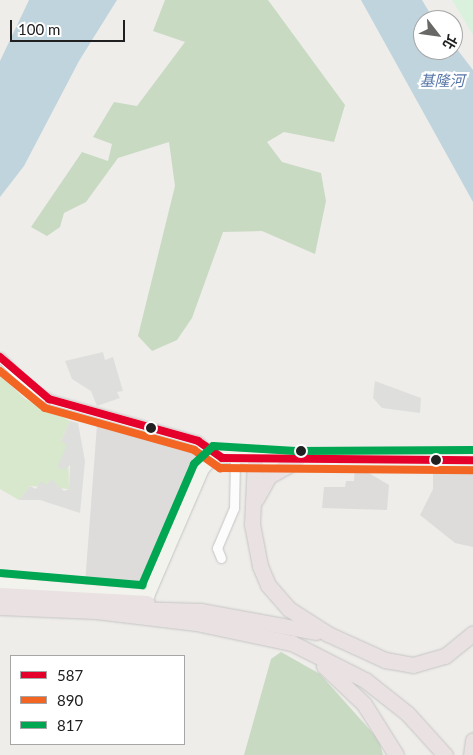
<!DOCTYPE html>
<html>
<head>
<meta charset="utf-8">
<style>
	body { margin:0 }
	#map { position:relative; width:473px; height:755px; overflow:hidden; background:#eeedea; font-family:Lato,"Noto Sans TC",sans-serif }
	div>[style] { position:absolute }
	[style*='--x'] { left:calc(var(--x)*1px); top:calc(var(--y)*1px); width:calc(var(--w)*1px); rotate:calc(var(--a)*1deg) }
	.residential>* { inset:0; background:#dddcdb }
	.grass>* { inset:0; background:#d8e8cc }
	.forest>* { inset:0; background:#c8dac2 }
	.park>* { inset:0; background:#daf1dd }
	.parking>* { inset:0; background:#dededc }
	.water>* { inset:0; background:#c0d4de }
	.roads { filter:drop-shadow(0 0 1px #c5c5c4) drop-shadow(0 0 1px #c5c5c4) }
	.street>* { height:9px; margin:-4.5px; padding:0 4.5px; transform-origin:4.5px; border-radius:4.5px; background:#fcfcfc }
	.secondary>* { height:12px; margin:-6px; padding:0 6px; transform-origin:6px; border-radius:6px; background:#f2f3ed }
	.highway>* { height:15px; margin:-7.5px; padding:0 7.5px; transform-origin:7.5px; border-radius:7.5px; background:#eae1e2 }
	.bus-1>* { height:8px; margin:-4px; padding:0 4px; transform-origin:4px; border-radius:4px; background:#e4002b }
	.bus-2>* { height:8px; margin:-4px; padding:0 4px; transform-origin:4px; border-radius:4px; background:#f26522 }
	.bus-3>* { height:8px; margin:-4px; padding:0 4px; transform-origin:4px; border-radius:4px; background:#00a651 }
	.dots>* { width:14px; height:14px; translate:-50% -50%; box-sizing:border-box; border:2px solid #fff; border-radius:50% }
	span { translate:-50% -50%; white-space:nowrap; text-align:center; line-height:1.15; -webkit-text-stroke:4.5px #fff; paint-order:stroke }
	.water-label { font-size:15px; color:#5575a7; font-style:italic }
	.legend { position:absolute; left:10px; top:655px; width:175px; height:90px; box-sizing:border-box; background:#fff; border:1px solid #a6a6a6; margin:0; padding:6px 9px; list-style:none; font-size:15px; color:#202020 }
	.legend li { display:flex; align-items:center; gap:10px; height:25px }
	.legend b { width:25px; border:1px solid #a6a6a6 }
	.north { position:absolute; left:413px; top:10px; width:50px; height:50px; box-sizing:border-box; background:#fff; border:1px solid #a6a6a6; border-radius:50%; rotate:120deg; font-size:14px; font-weight:700; line-height:20px; text-align:center; color:#202020 }
	.north::after { content:''; display:block; margin:auto; width:18px; height:22px; background:#686867; clip-path:polygon(50% 0,100% 100%,50% 72%,0 100%) }
	.scale { position:absolute; left:10px; top:20px; width:115px; height:22px; box-sizing:border-box; border:2px solid #202020; border-top:0; padding-left:6px; font-size:15px; line-height:18px; white-space:nowrap; color:#202020; -webkit-text-stroke:4px #fff; paint-order:stroke }
</style>
</head>
<body>
<div id="map">
	<div class="residential">
		<div style="clip-path:polygon(97px 425px,195px 447px,203px 457px,143px 589px,85px 584px)"></div>
		<div style="clip-path:polygon(367px 467px,367px 472px,389px 485px,387px 510px,322px 508px,324px 487px,345px 487px,346px 481px,354px 481px,355px 468px)"></div>
		<div style="clip-path:polygon(433px 467px,473px 467px,473px 547px,455px 543px,420px 515px,433px 489px)"></div>
	</div>
	<div class="grass">
		<div style="clip-path:polygon(0 375px,25px 399px,70px 421px,61px 441px,68px 444px,69px 489px,30px 486px,19px 500px,0 489px)"></div>
	</div>
	<div class="forest">
		<div style="clip-path:polygon(165px 0,268px 0,345px 105px,334px 142px,284px 132px,267px 142px,282px 162px,321px 173px,326px 201px,315px 254px,262px 231px,223px 232px,192px 318px,177px 340px,152px 351px,138px 336px,175px 186px,169px 142px,118px 158px,86px 202px,64px 213px,60px 227px,47px 236px,31px 227px,82px 152px,108px 161px,112px 144px,93px 137px,114px 102px,137px 106px,185px 42px,153px 31px)"></div>
		<div style="clip-path:polygon(281px 652px,320px 674px,379px 740px,383px 755px,244px 755px,271px 659px)"></div>
	</div>
	<div class="park">
		<div style="clip-path:polygon(452px 0,473px 0,473px 35px)"></div>
	</div>
	<div class="parking">
		<div style="clip-path:polygon(103px 352px,105px 360px,113px 357px,123px 391px,117px 392px,120px 398px,97px 406px,91px 391px,72px 379px,65px 361px)"></div>
		<div style="clip-path:polygon(375px 381px,421px 398px,420px 413px,382px 408px,373px 398px)"></div>
		<div style="clip-path:polygon(70px 421px,78px 423px,85px 461px,80px 513px,40px 500px,19px 500px,30px 486px,36px 489px,41px 481px,47px 485px,51px 479px,64px 491px,69px 489px,70px 465px,64px 470px,57px 467px,67px 445px,61px 441px)"></div>
	</div>
	<div class="water">
		<div style="clip-path:polygon(29px 0,117px 0,79px 61px,24px 166px,0 197px,0 61px)"></div>
		<div style="clip-path:polygon(361px 0,422px 0,434px 20px,423px 20px,423px 50px,453px 50px,453px 44px,473px 70px,473px 202px)"></div>
	</div>
	<div class="roads">
		<div class="street">
			<div style="--x:0;--y:357;--w:45;--a:45"></div>
			<div style="--x:32;--y:389;--w:20;--a:30"></div>
			<div style="--x:49;--y:399;--w:155;--a:15.7"></div>
			<div style="--x:198;--y:441;--w:23;--a:41"></div>
			<div style="--x:221;--y:558;--w:11;--a:-112"></div>
			<div style="--x:217;--y:548;--w:43;--a:-67"></div>
			<div style="--x:234;--y:508;--w:48;--a:-88.8"></div>
		</div>
		<div class="secondary">
			<div style="--x:0;--y:583;--w:149;--a:5"></div>
			<div style="--x:148;--y:596;--w:138;--a:-66.6"></div>
			<div style="--x:203;--y:469;--w:18;--a:-47"></div>
			<div style="--x:215;--y:456;--w:81;--a:3.5"></div>
			<div style="--x:296;--y:461;--w:177;--a:-0.3"></div>
		</div>
		<div class="highway">
			<div style="--x:255;--y:461;--w:63;--a:92.7"></div>
			<div style="--x:252;--y:524;--w:43;--a:79.2"></div>
			<div style="--x:260;--y:566;--w:21;--a:67"></div>
			<div style="--x:268;--y:585;--w:32;--a:49"></div>
			<div style="--x:289;--y:609;--w:46;--a:32.7"></div>
			<div style="--x:328;--y:634;--w:63;--a:24.5"></div>
			<div style="--x:385;--y:660;--w:28;--a:10"></div>
			<div style="--x:413;--y:665;--w:33;--a:-16"></div>
			<div style="--x:445;--y:656;--w:36;--a:-39"></div>
			<div style="--x:256;--y:499;--w:26;--a:-61"></div>
			<div style="--x:269;--y:476;--w:31;--a:-29"></div>
			<div style="--x:0;--y:595;--w:147;--a:3.1"></div>
			<div style="--x:0;--y:607;--w:96;--a:2.4"></div>
			<div style="--x:96;--y:611;--w:101;--a:6.8"></div>
			<div style="--x:196;--y:623;--w:98;--a:11.8"></div>
			<div style="--x:292;--y:643;--w:82;--a:26.9"></div>
			<div style="--x:365;--y:680;--w:53;--a:38.2"></div>
			<div style="--x:407;--y:713;--w:57;--a:47.9"></div>
			<div style="--x:134;--y:609;--w:67;--a:1.7"></div>
			<div style="--x:201;--y:611;--w:117;--a:10.3"></div>
			<div style="--x:324;--y:666;--w:55;--a:43.5"></div>
			<div style="--x:364;--y:704;--w:60;--a:57.9"></div>
			<div style="--x:471;--y:755;--w:15;--a:-82"></div>
		</div>
	</div>
	<div class="bus-1">
		<div style="--x:0;--y:357;--w:65;--a:40.6"></div>
		<div style="--x:49;--y:399;--w:155;--a:15.7"></div>
		<div style="--x:198;--y:441;--w:29;--a:35"></div>
		<div style="--x:222;--y:458;--w:251;--a:0.5"></div>
	</div>
	<div class="bus-2">
		<div style="--x:0;--y:371;--w:58;--a:39.4"></div>
		<div style="--x:45;--y:408;--w:155;--a:15.7"></div>
		<div style="--x:194;--y:450;--w:32;--a:35"></div>
		<div style="--x:220;--y:468;--w:253;--a:0.5"></div>
	</div>
	<div class="bus-3">
		<div style="--x:1;--y:573;--w:142;--a:4.9"></div>
		<div style="--x:142;--y:585;--w:132;--a:-66.7"></div>
		<div style="--x:194;--y:464;--w:26;--a:-43"></div>
		<div style="--x:213;--y:446;--w:83;--a:3.4"></div>
		<div style="--x:296;--y:451;--w:177;--a:-0.3"></div>
	</div>
	<div class="dots">
		<div style="left:151px;top:428px;background:#202020"></div>
		<div style="left:301px;top:451px;background:#202020"></div>
		<div style="left:436px;top:460px;background:#202020"></div>
	</div>
	<div class="water-label">
		<span style="left:442px;top:81px">基隆河</span>
	</div>
	<ul class="legend">
	<li><b style="height:6px;background:#e4002b"></b>587</li>
	<li><b style="height:6px;background:#f26522"></b>890</li>
	<li><b style="height:6px;background:#00a651"></b>817</li>
	</ul>
	<div class="north">北</div>
	<div class="scale">100 m</div>
</div>
</body>
</html>
